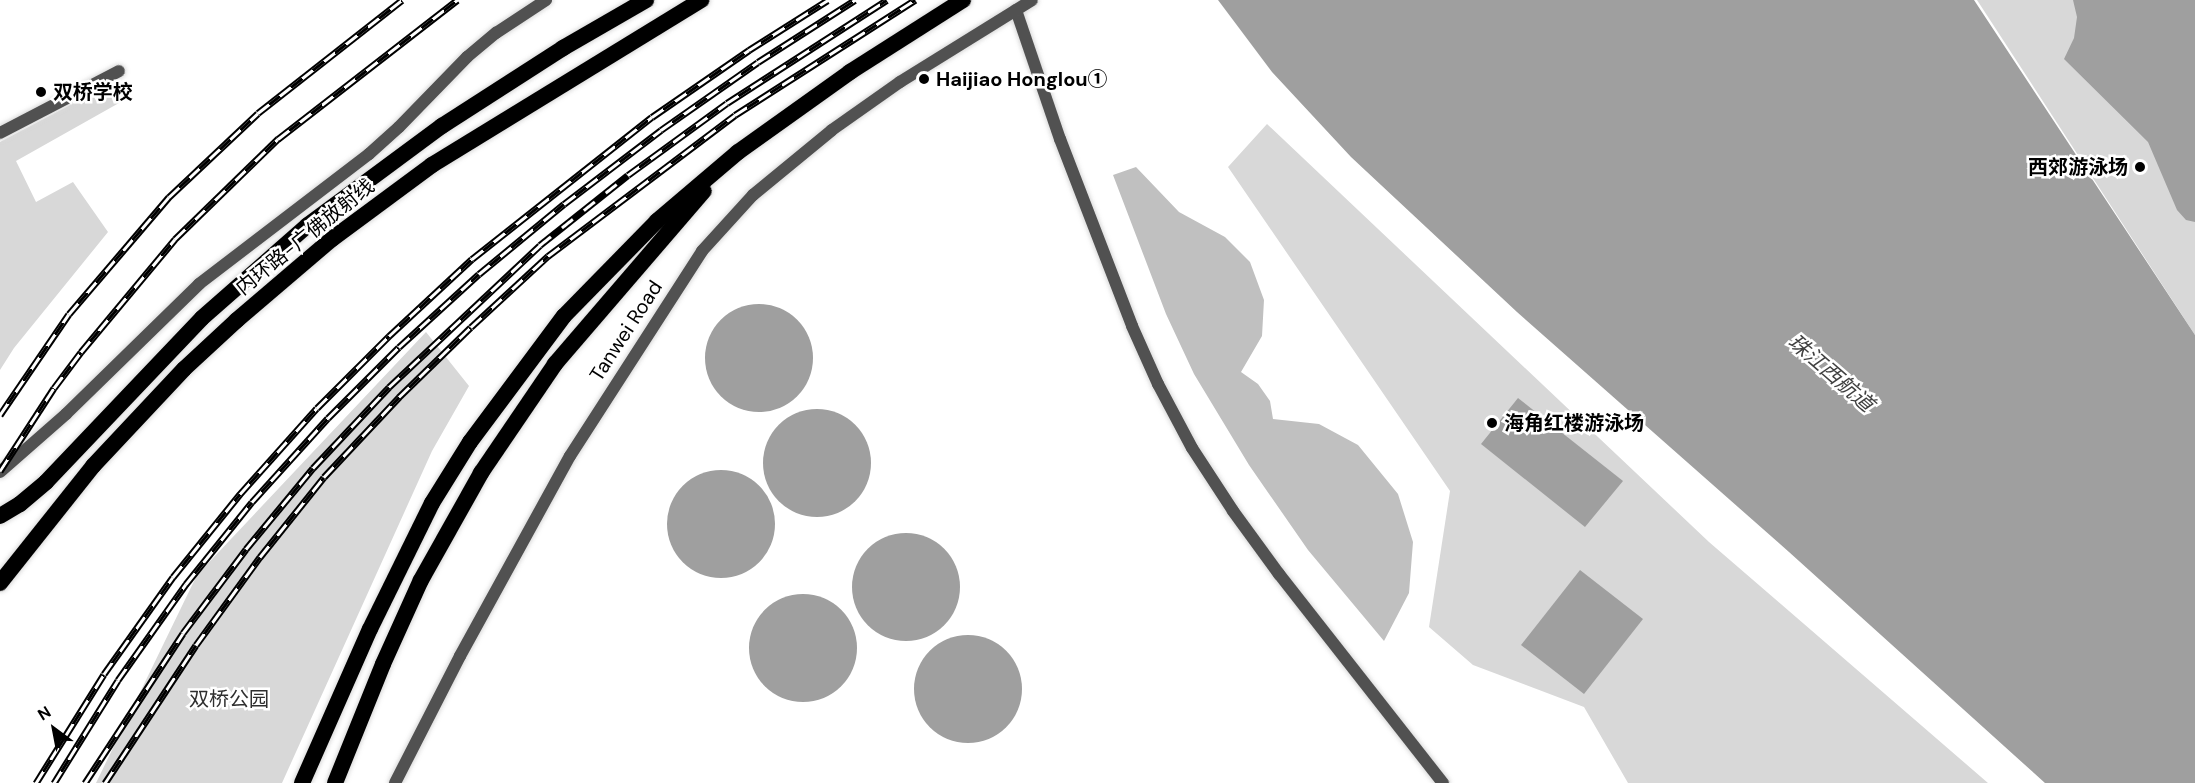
<!DOCTYPE html>
<html>
<head>
<meta charset="utf-8">
<style>
	body { margin:0 }
	#map { position:relative; width:2195px; height:783px; overflow:hidden; background:#fff; font-family:"DM Sans","Noto Sans SC",sans-serif }
	div>[style] { position:absolute }
	[style*='--x'] { left:calc(var(--x)*1px); top:calc(var(--y)*1px); width:calc(var(--w)*1px); rotate:calc(var(--a)*1deg) }
	.green>* { inset:0; background:#d8d8d8 }
	.water>* { inset:0; background:#9f9f9f }
	.round { border-radius:50% }
	.building>* { inset:0; background:#c0c0c0 }
	.roads { filter:drop-shadow(0 0 2px #dbdbdb) drop-shadow(0 0 2px #dbdbdb) }
	.minor>* { height:12px; margin:-6px; padding:0 6px; transform-origin:6px; border-radius:6px; background:#515151 }
	.tertiary>* { height:12px; margin:-6px; padding:0 6px; transform-origin:6px; border-radius:6px; background:#515151 }
	.trunk>* { height:16px; margin:-8px; padding:0 8px; transform-origin:8px; border-radius:8px; background:#000 }
	.rail>* { height:7px; margin-top:-3.5px; transform-origin:0; background:repeating-linear-gradient(90deg,#fff 0 14px,#000 0 28px); box-sizing:border-box; border-block:2px solid #000 }
	.dots>* { width:16px; height:16px; translate:-50% -50%; box-sizing:border-box; border:3px solid #fff; border-radius:50% }
	span { translate:-50% -50%; white-space:nowrap; text-align:center; line-height:1.15; -webkit-text-stroke:5px #fff; paint-order:stroke }
	.poi-label { font-size:20px; color:#000; font-weight:700 }
	.left { translate:0 -50%; text-align:left }
	.right { translate:-100% -50%; text-align:right }
	.street-label { font-size:20px; color:#000 }
	.park-label { font-size:20px; color:#2f2f2f }
	.water-label { font-size:21px; color:#404040; font-style:italic }
	.north { position:absolute; left:24px; top:699px; width:60px; height:60px; -webkit-text-stroke:4px #fff; paint-order:stroke; rotate:328deg; font-size:16px; font-weight:700; line-height:24px; text-align:center; color:#000 }
	.north::after { content:''; display:block; margin:auto; width:21px; height:27px; background:#000; clip-path:polygon(50% 0,100% 100%,50% 72%,0 100%) }
</style>
</head>
<body>
<div id="map">
	<div class="green">
		<div style="clip-path:polygon(1977px 0,2195px 0,2195px 335px)"></div>
		<div style="clip-path:polygon(110px 84px,119px 103px,16px 161px,36px 202px,73px 182px,108px 232px,14px 348px,0 370px,0 142px)"></div>
		<div style="clip-path:polygon(1267px 124px,1709px 542px,1988px 783px,1628px 783px,1584px 707px,1473px 665px,1429px 627px,1450px 491px,1228px 167px)"></div>
		<div style="clip-path:polygon(426px 332px,469px 386px,432px 451px,282px 783px,96px 783px,197px 575px)"></div>
	</div>
	<div class="water">
		<div style="clip-path:polygon(1218px 0,1974px 0,2195px 335px,2195px 783px,2045px 783px,1789px 552px,1517px 312px,1351px 157px,1272px 72px)"></div>
		<div style="clip-path:polygon(2073px 0,2195px 0,2195px 222px,2186px 220px,2177px 210px,2148px 142px,2064px 59px,2074px 38px,2077px 17px)"></div>
		<div class="round" style="left:705px;top:304px;width:108px;height:108px"></div>
		<div style="clip-path:polygon(1518px 398px,1623px 481px,1585px 527px,1481px 444px)"></div>
		<div class="round" style="left:763px;top:409px;width:108px;height:108px"></div>
		<div class="round" style="left:667px;top:470px;width:108px;height:108px"></div>
		<div class="round" style="left:852px;top:533px;width:108px;height:108px"></div>
		<div style="clip-path:polygon(1580px 570px,1643px 619px,1584px 694px,1521px 645px)"></div>
		<div class="round" style="left:749px;top:594px;width:108px;height:108px"></div>
		<div class="round" style="left:914px;top:635px;width:108px;height:108px"></div>
	</div>
	<div class="building">
		<div style="clip-path:polygon(1136px 167px,1179px 212px,1225px 237px,1250px 262px,1264px 300px,1262px 336px,1241px 372px,1258px 384px,1270px 401px,1273px 419px,1319px 424px,1358px 445px,1398px 494px,1413px 542px,1409px 593px,1384px 641px,1308px 550px,1249px 465px,1194px 374px,1166px 314px,1113px 175px)"></div>
	</div>
	<div class="roads">
		<div class="minor">
			<div style="--x:0;--y:133;--w:134;--a:-27.5"></div>
		</div>
		<div class="tertiary">
			<div style="--x:1016;--y:10;--w:136;--a:71.2"></div>
			<div style="--x:1060;--y:139;--w:200;--a:68.9"></div>
			<div style="--x:1132;--y:326;--w:64;--a:65.9"></div>
			<div style="--x:1158;--y:384;--w:72;--a:62"></div>
			<div style="--x:1192;--y:448;--w:75;--a:56.9"></div>
			<div style="--x:1233;--y:511;--w:78;--a:53.9"></div>
			<div style="--x:1279;--y:574;--w:266;--a:51.9"></div>
			<div style="--x:0;--y:472;--w:88;--a:-41.3"></div>
			<div style="--x:66;--y:414;--w:186;--a:-44.3"></div>
			<div style="--x:199;--y:284;--w:214;--a:-37.4"></div>
			<div style="--x:369;--y:154;--w:40;--a:-42"></div>
			<div style="--x:399;--y:127;--w:98;--a:-45.8"></div>
			<div style="--x:467;--y:57;--w:38;--a:-40"></div>
			<div style="--x:496;--y:33;--w:60;--a:-33.4"></div>
			<div style="--x:395;--y:783;--w:143;--a:-62.9"></div>
			<div style="--x:460;--y:656;--w:228;--a:-61.2"></div>
			<div style="--x:570;--y:456;--w:244;--a:-57.2"></div>
			<div style="--x:702;--y:251;--w:76;--a:-47.7"></div>
			<div style="--x:753;--y:195;--w:102;--a:-39.4"></div>
			<div style="--x:832;--y:130;--w:83;--a:-35.2"></div>
			<div style="--x:900;--y:82;--w:155;--a:-31.8"></div>
		</div>
		<div class="trunk">
			<div style="--x:0;--y:516;--w:23;--a:-31"></div>
			<div style="--x:20;--y:504;--w:34;--a:-40"></div>
			<div style="--x:46;--y:482;--w:226;--a:-46.4"></div>
			<div style="--x:202;--y:318;--w:141;--a:-41.3"></div>
			<div style="--x:308;--y:225;--w:167;--a:-36.5"></div>
			<div style="--x:442;--y:126;--w:144;--a:-32.8"></div>
			<div style="--x:563;--y:48;--w:96;--a:-30"></div>
			<div style="--x:0;--y:583;--w:149;--a:-51.5"></div>
			<div style="--x:93;--y:466;--w:133;--a:-46.8"></div>
			<div style="--x:184;--y:369;--w:72;--a:-42.8"></div>
			<div style="--x:237;--y:320;--w:125;--a:-40.5"></div>
			<div style="--x:332;--y:239;--w:124;--a:-36.5"></div>
			<div style="--x:432;--y:165;--w:316;--a:-31.5"></div>
			<div style="--x:302;--y:783;--w:168;--a:-66.2"></div>
			<div style="--x:370;--y:629;--w:140;--a:-63.8"></div>
			<div style="--x:432;--y:503;--w:72;--a:-58.1"></div>
			<div style="--x:470;--y:442;--w:157;--a:-53.3"></div>
			<div style="--x:564;--y:316;--w:133;--a:-45.6"></div>
			<div style="--x:657;--y:221;--w:106;--a:-40.4"></div>
			<div style="--x:738;--y:152;--w:138;--a:-35.5"></div>
			<div style="--x:850;--y:72;--w:134;--a:-32.5"></div>
			<div style="--x:335;--y:783;--w:128;--a:-68"></div>
			<div style="--x:383;--y:664;--w:92;--a:-65.7"></div>
			<div style="--x:421;--y:580;--w:123;--a:-60.7"></div>
			<div style="--x:481;--y:473;--w:132;--a:-55.8"></div>
			<div style="--x:555;--y:364;--w:228;--a:-49.3"></div>
		</div>
	</div>
	<div class="rail">
		<div style="--x:0;--y:415;--w:122;--a:-55.7"></div>
		<div style="--x:69;--y:314;--w:154;--a:-49.5"></div>
		<div style="--x:169;--y:197;--w:122;--a:-43.3"></div>
		<div style="--x:258;--y:113;--w:183;--a:-38.1"></div>
		<div style="--x:0;--y:471;--w:99;--a:-57"></div>
		<div style="--x:54;--y:388;--w:45;--a:-53.1"></div>
		<div style="--x:81;--y:352;--w:147;--a:-50.2"></div>
		<div style="--x:175;--y:239;--w:144;--a:-44.2"></div>
		<div style="--x:278;--y:139;--w:227;--a:-37.8"></div>
		<div style="--x:36;--y:783;--w:128;--a:-58"></div>
		<div style="--x:104;--y:674;--w:119;--a:-54.6"></div>
		<div style="--x:173;--y:577;--w:107;--a:-51.1"></div>
		<div style="--x:240;--y:494;--w:115;--a:-48.2"></div>
		<div style="--x:317;--y:408;--w:102;--a:-45"></div>
		<div style="--x:389;--y:336;--w:113;--a:-42.9"></div>
		<div style="--x:472;--y:259;--w:229;--a:-38.3"></div>
		<div style="--x:652;--y:117;--w:118;--a:-34.6"></div>
		<div style="--x:749;--y:50;--w:93;--a:-32.3"></div>
		<div style="--x:54;--y:783;--w:121;--a:-58.1"></div>
		<div style="--x:118;--y:680;--w:118;--a:-54.7"></div>
		<div style="--x:186;--y:584;--w:105;--a:-51.2"></div>
		<div style="--x:252;--y:502;--w:113;--a:-47.9"></div>
		<div style="--x:328;--y:418;--w:100;--a:-45"></div>
		<div style="--x:399;--y:347;--w:108;--a:-42.4"></div>
		<div style="--x:479;--y:274;--w:110;--a:-39.5"></div>
		<div style="--x:564;--y:204;--w:122;--a:-37.3"></div>
		<div style="--x:661;--y:130;--w:118;--a:-35"></div>
		<div style="--x:758;--y:62;--w:115;--a:-32.6"></div>
		<div style="--x:85;--y:783;--w:179;--a:-56.8"></div>
		<div style="--x:183;--y:633;--w:105;--a:-53.1"></div>
		<div style="--x:246;--y:549;--w:105;--a:-50.4"></div>
		<div style="--x:313;--y:468;--w:111;--a:-46.8"></div>
		<div style="--x:389;--y:387;--w:207;--a:-43.2"></div>
		<div style="--x:540;--y:245;--w:112;--a:-38.5"></div>
		<div style="--x:628;--y:175;--w:122;--a:-36"></div>
		<div style="--x:727;--y:103;--w:190;--a:-32.8"></div>
		<div style="--x:105;--y:783;--w:165;--a:-56.6"></div>
		<div style="--x:196;--y:645;--w:109;--a:-54"></div>
		<div style="--x:260;--y:557;--w:102;--a:-51.3"></div>
		<div style="--x:324;--y:477;--w:110;--a:-46.8"></div>
		<div style="--x:399;--y:397;--w:100;--a:-44.2"></div>
		<div style="--x:471;--y:327;--w:105;--a:-42.7"></div>
		<div style="--x:548;--y:256;--w:234;--a:-37"></div>
		<div style="--x:735;--y:115;--w:214;--a:-32.6"></div>
	</div>
	<div class="dots">
		<div style="left:924px;top:79px;background:#000"></div>
		<div style="left:41px;top:92px;background:#000"></div>
		<div style="left:2140px;top:167px;background:#000"></div>
		<div style="left:1492px;top:423px;background:#000"></div>
	</div>
	<div class="poi-label">
		<span class="left" style="left:936px;top:79px">Haijiao Honglou①</span>
		<span class="left" style="left:53px;top:92px">双桥学校</span>
		<span class="right" style="left:2128px;top:167px">西郊游泳场</span>
		<span class="left" style="left:1504px;top:423px">海角红楼游泳场</span>
	</div>
	<div class="street-label">
		<span style="left:305px;top:237px;rotate:-39deg">内环路-广佛放射线</span>
		<span style="left:626px;top:331px;rotate:-57deg">Tanwei Road</span>
	</div>
	<div class="park-label">
		<span style="left:229px;top:699px">双桥公园</span>
	</div>
	<div class="water-label">
		<span style="left:1831px;top:373px;rotate:41deg">珠江西航道</span>
	</div>
	<div class="north">N</div>
</div>
</body>
</html>
